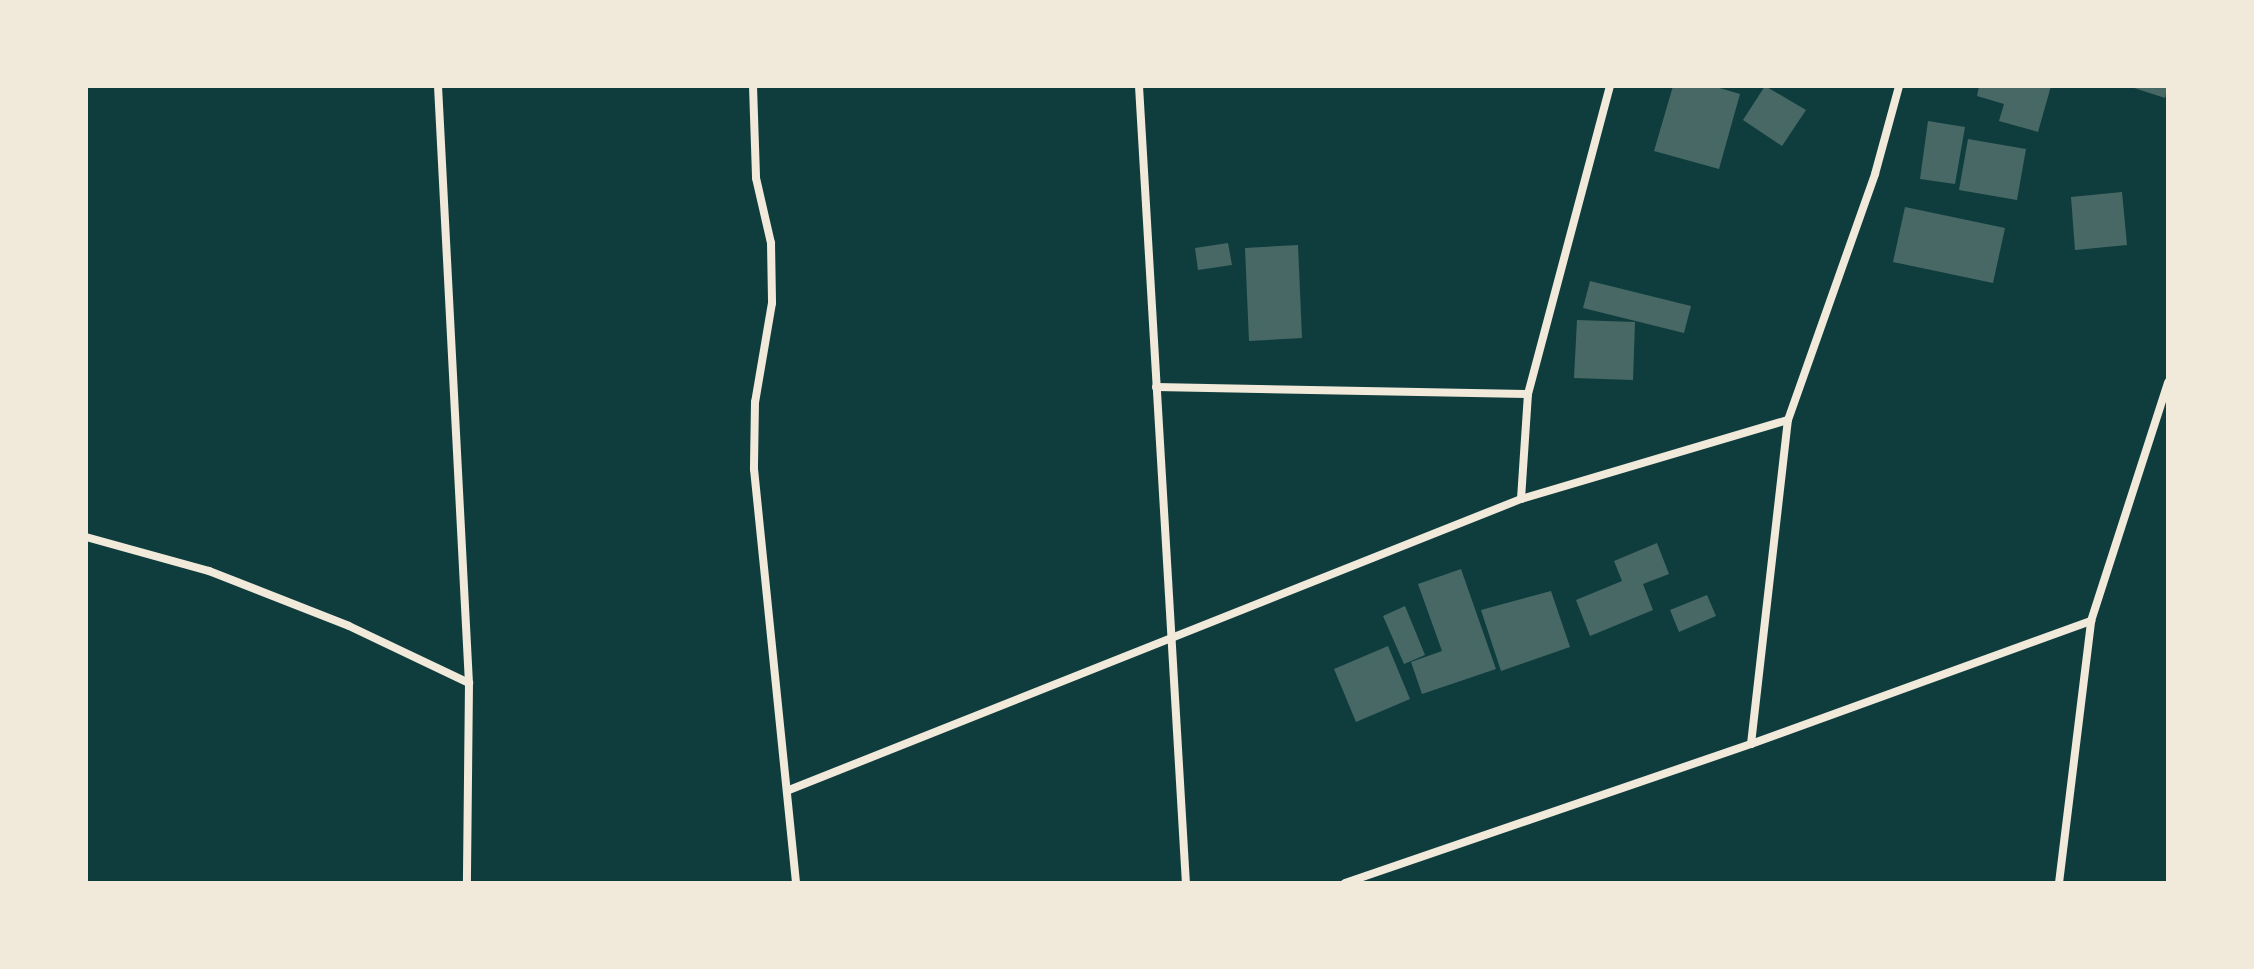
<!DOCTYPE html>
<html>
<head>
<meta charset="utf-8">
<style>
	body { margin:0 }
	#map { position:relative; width:2254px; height:969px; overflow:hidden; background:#0f3d3e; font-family:Arial,sans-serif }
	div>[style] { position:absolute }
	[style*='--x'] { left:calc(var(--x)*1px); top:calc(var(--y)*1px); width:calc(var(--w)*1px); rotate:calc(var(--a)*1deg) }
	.building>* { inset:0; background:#486865 }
	.minor>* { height:8px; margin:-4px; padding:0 4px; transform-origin:4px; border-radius:4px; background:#f1e9da }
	span { translate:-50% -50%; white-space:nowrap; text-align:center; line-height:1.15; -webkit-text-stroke:6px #f1e9da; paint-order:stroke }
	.frame { position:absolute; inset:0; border:88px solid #f1e9da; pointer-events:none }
</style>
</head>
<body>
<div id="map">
	<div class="building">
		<div style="clip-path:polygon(1673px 86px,1713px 86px,1740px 94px,1719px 169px,1654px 151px)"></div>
		<div style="clip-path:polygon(1765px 86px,1806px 110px,1782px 146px,1743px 120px)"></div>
		<div style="clip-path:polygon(1979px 86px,2051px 86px,2038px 132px,1999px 121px,2004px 104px,1977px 96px)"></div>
		<div style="clip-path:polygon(2128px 86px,2168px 86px,2165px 98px)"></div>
		<div style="clip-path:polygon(1928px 121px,1965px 127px,1955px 184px,1920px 179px)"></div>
		<div style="clip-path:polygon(1968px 139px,2026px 149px,2017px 200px,1959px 190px)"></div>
		<div style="clip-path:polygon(2122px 192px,2127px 245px,2075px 250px,2071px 197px)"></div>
		<div style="clip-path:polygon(1905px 207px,2005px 228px,1993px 283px,1893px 262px)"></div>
		<div style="clip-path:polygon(1228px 243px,1232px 265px,1198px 270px,1195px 248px)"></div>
		<div style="clip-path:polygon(1298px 245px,1302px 338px,1249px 341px,1245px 248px)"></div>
		<div style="clip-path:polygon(1590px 281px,1691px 306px,1684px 333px,1583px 308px)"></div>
		<div style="clip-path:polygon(1577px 320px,1635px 322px,1633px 380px,1574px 378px)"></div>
		<div style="clip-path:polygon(1657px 543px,1669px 574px,1643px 584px,1653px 610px,1590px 636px,1576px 600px,1622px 581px,1614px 561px)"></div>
		<div style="clip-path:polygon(1461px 569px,1496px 669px,1422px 694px,1411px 662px,1442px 651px,1418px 584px)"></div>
		<div style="clip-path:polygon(1551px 591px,1570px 647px,1501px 671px,1481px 610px)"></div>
		<div style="clip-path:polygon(1707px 595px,1716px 616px,1679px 632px,1670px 610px)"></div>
		<div style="clip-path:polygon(1405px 606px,1425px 655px,1404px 664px,1383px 616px)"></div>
		<div style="clip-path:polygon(1388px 646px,1410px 699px,1356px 722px,1334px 669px)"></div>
	</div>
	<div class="minor">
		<div style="--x:438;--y:86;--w:598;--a:87.03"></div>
		<div style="--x:469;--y:683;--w:200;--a:90.6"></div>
		<div style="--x:753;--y:86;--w:92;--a:88.1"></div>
		<div style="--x:756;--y:178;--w:67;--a:77"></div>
		<div style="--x:771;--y:243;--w:60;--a:89"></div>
		<div style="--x:772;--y:303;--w:100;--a:99.7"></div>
		<div style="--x:755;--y:402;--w:67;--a:90.9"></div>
		<div style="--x:754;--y:469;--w:416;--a:84.2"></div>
		<div style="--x:1139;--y:86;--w:798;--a:86.63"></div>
		<div style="--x:1156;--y:387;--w:372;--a:1.1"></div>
		<div style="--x:1521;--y:499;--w:105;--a:-86.2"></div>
		<div style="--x:1528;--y:394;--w:319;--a:-75.1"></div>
		<div style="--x:86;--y:537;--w:128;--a:15.5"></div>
		<div style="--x:209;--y:571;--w:150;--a:21.4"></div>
		<div style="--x:349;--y:626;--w:133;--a:25.4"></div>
		<div style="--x:1751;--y:744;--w:362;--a:-19.9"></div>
		<div style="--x:789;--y:790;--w:788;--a:-21.68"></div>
		<div style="--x:1521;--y:499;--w:278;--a:-16.5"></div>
		<div style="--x:1788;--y:420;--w:261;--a:-70.5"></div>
		<div style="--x:1875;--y:174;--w:91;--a:-74.7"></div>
		<div style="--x:1345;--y:883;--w:429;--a:-18.9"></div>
		<div style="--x:1751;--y:744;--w:326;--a:-83.5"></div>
		<div style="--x:2059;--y:883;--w:264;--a:-83"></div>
		<div style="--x:2091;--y:621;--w:251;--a:-72.1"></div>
	</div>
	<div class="frame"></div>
</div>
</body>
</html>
